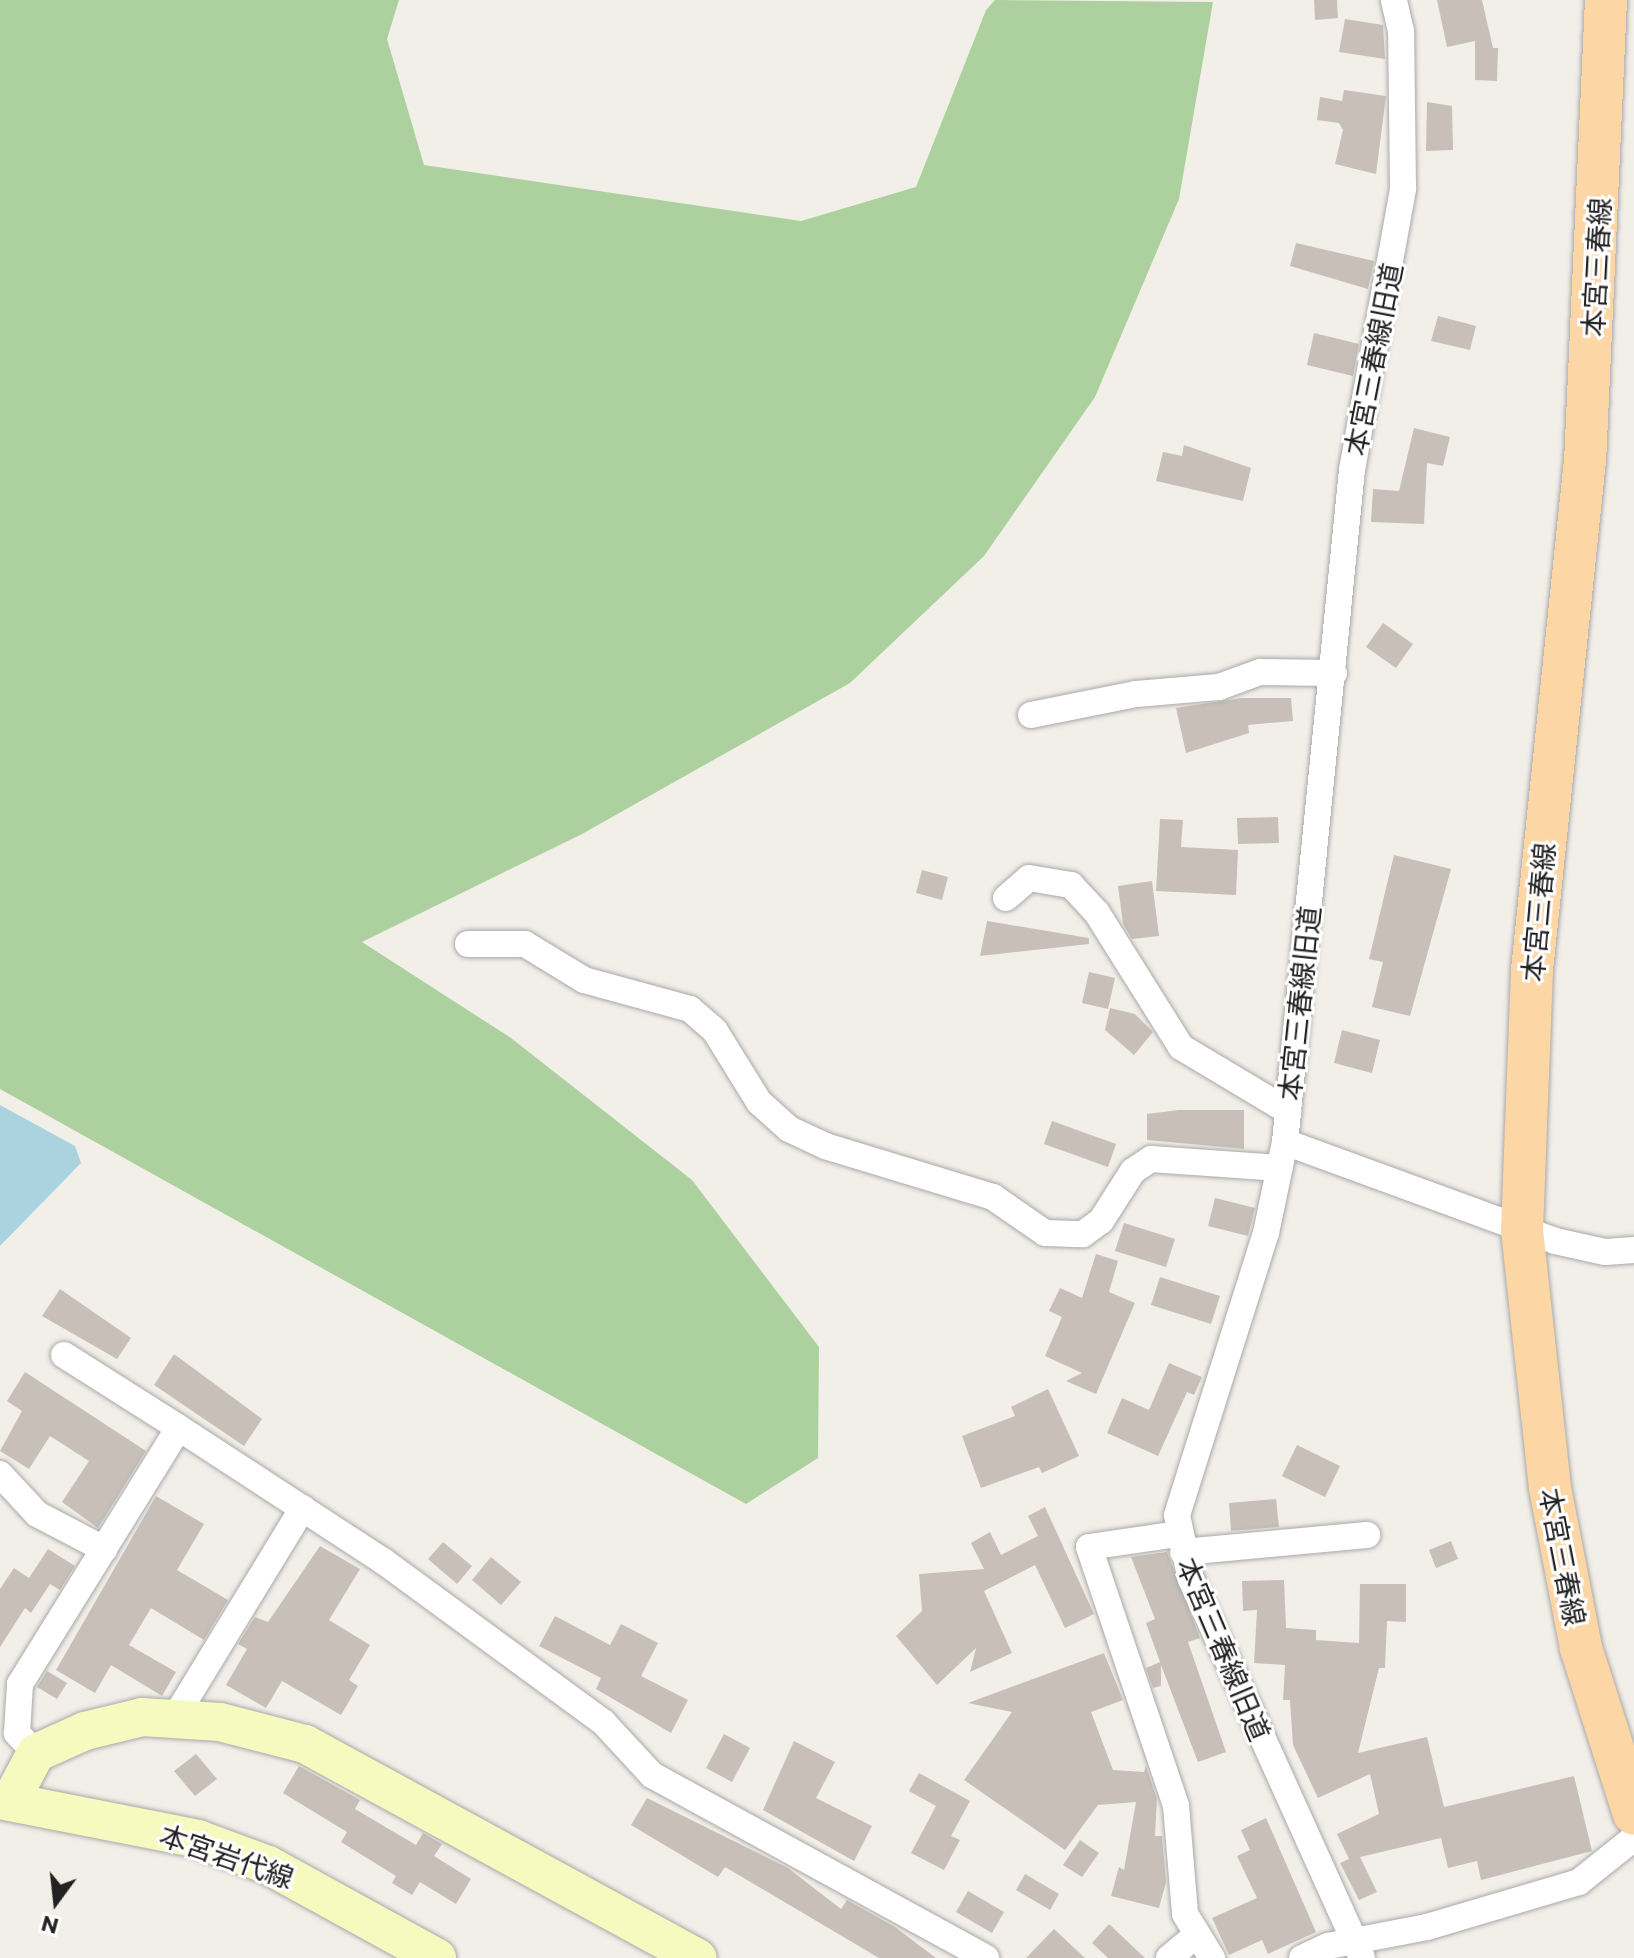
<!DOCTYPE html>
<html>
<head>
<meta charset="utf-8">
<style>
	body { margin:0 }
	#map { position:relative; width:1634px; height:1958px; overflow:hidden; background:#f2efe9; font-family:Commissioner,"Noto Sans JP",sans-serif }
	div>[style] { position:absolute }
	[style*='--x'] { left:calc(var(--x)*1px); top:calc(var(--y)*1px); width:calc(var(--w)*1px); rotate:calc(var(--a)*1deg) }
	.forest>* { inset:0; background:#add19e }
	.water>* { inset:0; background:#aad3df }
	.building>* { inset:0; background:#c7bfb8 }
	.roads { filter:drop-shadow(0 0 2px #a9a9a9) drop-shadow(0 0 2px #a9a9a9) }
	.street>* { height:26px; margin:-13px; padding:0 13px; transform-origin:13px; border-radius:13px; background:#fff }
	.secondary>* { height:38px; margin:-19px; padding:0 19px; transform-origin:19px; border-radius:19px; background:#f7fabf }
	.primary>* { height:42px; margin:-21px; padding:0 21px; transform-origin:21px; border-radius:21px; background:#fcd6a4 }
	span { translate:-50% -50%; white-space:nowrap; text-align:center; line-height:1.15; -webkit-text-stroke:6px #fff; paint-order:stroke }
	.street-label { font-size:28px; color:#222 }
	.north { position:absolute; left:16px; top:1862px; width:80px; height:80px; -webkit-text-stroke:6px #fff; paint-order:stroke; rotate:195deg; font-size:22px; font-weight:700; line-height:32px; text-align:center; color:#222 }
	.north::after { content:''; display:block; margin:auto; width:28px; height:36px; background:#222; clip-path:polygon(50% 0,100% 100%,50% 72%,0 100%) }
</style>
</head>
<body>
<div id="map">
	<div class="forest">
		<div style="clip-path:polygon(0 0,399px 0,387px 39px,424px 165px,801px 221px,916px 187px,986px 10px,995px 0,1213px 2px,1179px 199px,1095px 397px,984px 556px,850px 683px,582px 834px,362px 942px,511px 1038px,692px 1180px,819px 1347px,818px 1458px,746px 1504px,0 1089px)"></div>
	</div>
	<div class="water">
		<div style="clip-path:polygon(0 1105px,75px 1146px,81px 1163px,0 1246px)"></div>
	</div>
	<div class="building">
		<div style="clip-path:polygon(1314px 0,1337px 0,1338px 18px,1315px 20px)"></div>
		<div style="clip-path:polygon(1437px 0,1482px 0,1493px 48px,1498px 48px,1497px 81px,1475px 80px,1475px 41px,1447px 47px)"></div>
		<div style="clip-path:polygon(1345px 19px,1383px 25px,1385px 59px,1339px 52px)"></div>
		<div style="clip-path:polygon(1344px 90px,1386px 96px,1376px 174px,1335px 164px,1343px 130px,1339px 123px,1317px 120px,1320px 97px,1342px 101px)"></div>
		<div style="clip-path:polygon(1427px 102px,1452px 106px,1453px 150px,1426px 151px)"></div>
		<div style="clip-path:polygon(1296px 243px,1374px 261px,1368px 289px,1290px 266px)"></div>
		<div style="clip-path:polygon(1438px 316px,1476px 326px,1470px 350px,1431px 341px)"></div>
		<div style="clip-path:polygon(1314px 333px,1359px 344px,1353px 376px,1307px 365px)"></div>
		<div style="clip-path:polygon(1414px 428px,1450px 437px,1443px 466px,1427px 463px,1424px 524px,1371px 522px,1373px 489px,1399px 491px)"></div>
		<div style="clip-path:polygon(1184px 445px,1251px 468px,1243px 501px,1156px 481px,1163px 452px,1182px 456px)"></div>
		<div style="clip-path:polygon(1383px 623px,1413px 644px,1396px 668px,1366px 647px)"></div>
		<div style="clip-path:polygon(1242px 698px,1291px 698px,1293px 721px,1248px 725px,1249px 733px,1186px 753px,1176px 708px)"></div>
		<div style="clip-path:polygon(1278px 817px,1279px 843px,1238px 844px,1237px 818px)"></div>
		<div style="clip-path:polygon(1160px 819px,1183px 820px,1181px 847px,1238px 850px,1236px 895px,1156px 891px)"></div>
		<div style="clip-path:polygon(1394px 855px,1451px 869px,1410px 1016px,1372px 1007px,1383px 962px,1369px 959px)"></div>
		<div style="clip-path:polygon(922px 870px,948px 877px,942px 900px,916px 893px)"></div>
		<div style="clip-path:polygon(1152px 881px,1159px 936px,1132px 939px,1123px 924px,1118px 886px)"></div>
		<div style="clip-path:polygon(987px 921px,1089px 938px,1089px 944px,980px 956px)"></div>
		<div style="clip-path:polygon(1089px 972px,1115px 978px,1108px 1009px,1082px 1003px)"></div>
		<div style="clip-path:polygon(1110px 1008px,1135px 1014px,1153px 1032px,1134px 1055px,1105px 1030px)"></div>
		<div style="clip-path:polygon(1342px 1030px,1380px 1040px,1372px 1073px,1334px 1063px)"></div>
		<div style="clip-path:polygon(1179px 1110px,1244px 1110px,1244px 1149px,1147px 1140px,1147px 1114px)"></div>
		<div style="clip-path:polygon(1052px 1121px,1116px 1144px,1108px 1167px,1044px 1144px)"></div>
		<div style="clip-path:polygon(1215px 1198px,1255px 1208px,1248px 1236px,1208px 1226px)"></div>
		<div style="clip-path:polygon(1124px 1223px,1175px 1239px,1166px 1267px,1115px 1251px)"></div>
		<div style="clip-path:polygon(1096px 1254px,1118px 1261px,1109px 1292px,1135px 1303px,1096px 1394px,1066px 1381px,1082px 1373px,1045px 1356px,1062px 1317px,1049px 1311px,1060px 1288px,1082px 1298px)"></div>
		<div style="clip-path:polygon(1160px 1277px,1220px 1296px,1211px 1324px,1151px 1305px)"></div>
		<div style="clip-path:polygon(60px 1289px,131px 1338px,117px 1359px,42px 1316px)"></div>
		<div style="clip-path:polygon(174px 1354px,262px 1419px,244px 1446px,154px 1385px)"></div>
		<div style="clip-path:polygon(1169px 1363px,1202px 1377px,1194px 1395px,1187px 1392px,1158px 1456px,1107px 1433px,1122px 1398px,1149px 1410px)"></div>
		<div style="clip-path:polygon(25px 1372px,146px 1451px,98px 1528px,62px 1502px,89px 1461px,50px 1436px,29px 1469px,0 1451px,22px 1411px,7px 1401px)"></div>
		<div style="clip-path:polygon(1048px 1389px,1079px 1456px,1042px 1473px,1039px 1467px,981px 1488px,962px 1436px,1015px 1416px,1011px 1407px)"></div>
		<div style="clip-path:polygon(1297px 1445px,1340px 1466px,1325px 1497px,1282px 1476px)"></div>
		<div style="clip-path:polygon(156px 1496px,204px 1524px,177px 1570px,228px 1600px,204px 1640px,151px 1608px,129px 1645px,176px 1672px,162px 1696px,111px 1665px,95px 1693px,56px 1670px)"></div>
		<div style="clip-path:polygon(1276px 1499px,1279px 1527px,1231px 1531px,1229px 1503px)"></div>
		<div style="clip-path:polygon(1045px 1507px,1094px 1614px,1065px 1628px,1035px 1565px,984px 1591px,1012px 1653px,970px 1672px,976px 1648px,937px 1685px,896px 1636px,922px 1611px,919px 1574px,984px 1569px,971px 1543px,990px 1532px,1001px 1555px,1038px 1536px,1028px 1516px)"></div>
		<div style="clip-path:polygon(1451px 1541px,1458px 1559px,1436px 1568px,1429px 1550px)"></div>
		<div style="clip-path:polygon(443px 1542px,472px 1566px,457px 1584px,428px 1559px)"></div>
		<div style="clip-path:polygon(320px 1546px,360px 1569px,329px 1620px,370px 1645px,349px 1680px,358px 1686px,341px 1715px,282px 1681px,266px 1708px,226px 1685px,247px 1649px,238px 1644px,255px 1617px,268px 1622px)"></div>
		<div style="clip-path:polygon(48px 1549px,75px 1566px,60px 1590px,50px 1584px,31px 1613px,25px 1608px,0 1647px,0 1589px,14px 1568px,29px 1578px)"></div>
		<div style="clip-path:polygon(1167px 1552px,1200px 1638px,1188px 1642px,1226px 1752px,1198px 1762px,1161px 1665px,1161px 1686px,1153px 1688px,1146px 1668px,1160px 1662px,1146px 1623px,1155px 1619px,1131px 1557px)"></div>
		<div style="clip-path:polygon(491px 1557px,521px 1582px,501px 1605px,472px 1580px)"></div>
		<div style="clip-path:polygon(1284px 1580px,1286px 1628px,1316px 1630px,1316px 1640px,1359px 1643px,1360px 1584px,1406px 1584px,1406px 1622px,1387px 1621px,1385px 1668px,1379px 1668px,1358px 1753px,1427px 1737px,1444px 1807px,1574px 1776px,1592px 1851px,1481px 1880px,1477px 1861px,1448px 1868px,1441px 1838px,1360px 1857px,1377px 1892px,1359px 1900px,1340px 1863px,1349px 1859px,1337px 1834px,1379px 1814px,1370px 1774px,1318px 1798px,1293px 1745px,1290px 1700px,1283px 1700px,1285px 1665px,1254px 1663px,1257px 1610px,1243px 1611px,1242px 1581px)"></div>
		<div style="clip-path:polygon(555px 1616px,610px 1645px,621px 1624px,658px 1643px,641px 1676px,688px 1700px,671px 1733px,596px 1689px,601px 1678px,539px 1646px)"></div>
		<div style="clip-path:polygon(1104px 1653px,1123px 1700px,1091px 1712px,1113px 1770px,1144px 1772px,1146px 1766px,1157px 1799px,1155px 1836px,1162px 1836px,1166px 1882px,1159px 1908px,1111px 1896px,1119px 1867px,1124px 1870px,1136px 1802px,1098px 1805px,1065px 1850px,964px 1780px,1012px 1712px,968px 1703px)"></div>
		<div style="clip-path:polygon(47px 1671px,67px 1683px,57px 1699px,37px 1687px)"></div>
		<div style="clip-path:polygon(724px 1734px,750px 1748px,732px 1782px,706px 1768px)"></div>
		<div style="clip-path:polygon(794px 1741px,835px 1762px,816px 1798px,872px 1826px,854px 1861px,763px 1810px)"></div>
		<div style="clip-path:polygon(196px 1754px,217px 1779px,195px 1796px,174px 1771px)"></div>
		<div style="clip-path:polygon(299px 1766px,360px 1800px,355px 1809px,416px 1845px,423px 1833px,442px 1844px,434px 1856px,471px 1879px,456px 1904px,420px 1882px,412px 1895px,392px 1883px,396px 1876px,341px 1842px,347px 1832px,283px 1793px)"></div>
		<div style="clip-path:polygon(919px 1773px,970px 1801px,951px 1836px,960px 1840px,944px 1870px,911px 1853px,936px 1806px,909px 1791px)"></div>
		<div style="clip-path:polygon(647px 1798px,788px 1868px,841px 1909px,847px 1900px,895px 1927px,936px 1958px,879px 1958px,725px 1867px,718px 1877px,631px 1825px)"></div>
		<div style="clip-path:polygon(1266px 1818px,1316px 1932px,1268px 1954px,1262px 1940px,1229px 1955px,1212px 1918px,1257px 1898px,1237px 1856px,1250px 1850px,1241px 1830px)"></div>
		<div style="clip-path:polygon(1080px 1840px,1099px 1853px,1082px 1877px,1063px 1865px)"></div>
		<div style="clip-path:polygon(1025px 1874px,1059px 1894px,1050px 1910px,1016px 1890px)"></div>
		<div style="clip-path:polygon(968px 1891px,1004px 1912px,992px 1933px,956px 1912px)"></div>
		<div style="clip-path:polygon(1109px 1924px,1145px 1958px,1108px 1958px,1092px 1943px)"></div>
		<div style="clip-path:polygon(1054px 1929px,1085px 1958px,1026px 1958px)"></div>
	</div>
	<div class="roads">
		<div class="street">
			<div style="--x:1031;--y:715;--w:107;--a:-11.3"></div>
			<div style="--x:1136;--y:694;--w:83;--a:-4.8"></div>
			<div style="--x:1219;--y:687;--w:44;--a:-20.1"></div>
			<div style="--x:1260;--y:672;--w:74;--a:0.8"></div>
			<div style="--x:1006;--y:898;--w:30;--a:-41"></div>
			<div style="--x:1029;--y:878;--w:43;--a:9.5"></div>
			<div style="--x:1071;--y:885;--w:38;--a:47"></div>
			<div style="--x:1097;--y:913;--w:158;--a:57.9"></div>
			<div style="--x:1181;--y:1047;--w:125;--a:30.9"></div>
			<div style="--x:468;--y:944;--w:57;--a:0"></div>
			<div style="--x:525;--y:944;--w:69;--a:31.4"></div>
			<div style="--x:584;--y:980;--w:110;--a:15.3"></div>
			<div style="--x:690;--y:1009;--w:33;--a:41"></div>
			<div style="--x:715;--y:1031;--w:84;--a:58.2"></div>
			<div style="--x:759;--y:1102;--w:40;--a:42"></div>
			<div style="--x:789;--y:1129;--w:40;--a:25"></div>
			<div style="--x:825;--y:1146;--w:176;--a:16.9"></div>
			<div style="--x:993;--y:1197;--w:63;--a:34.7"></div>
			<div style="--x:1045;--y:1233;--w:38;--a:2"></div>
			<div style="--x:1083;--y:1234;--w:22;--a:-36"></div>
			<div style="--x:1101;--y:1221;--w:59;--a:-57.4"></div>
			<div style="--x:1133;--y:1171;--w:22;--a:-34"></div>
			<div style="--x:1151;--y:1159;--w:129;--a:4"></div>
			<div style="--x:1285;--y:1142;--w:288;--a:20.1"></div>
			<div style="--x:1555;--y:1241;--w:51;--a:12.4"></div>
			<div style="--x:1605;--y:1252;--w:29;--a:-4"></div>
			<div style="--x:64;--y:1355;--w:136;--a:32.4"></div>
			<div style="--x:0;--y:1474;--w:54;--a:47.2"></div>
			<div style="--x:37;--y:1514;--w:76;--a:27.6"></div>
			<div style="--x:1178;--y:1534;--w:90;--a:171.7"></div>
			<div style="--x:1089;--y:1547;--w:273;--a:71.4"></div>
			<div style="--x:1176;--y:1806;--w:108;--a:85.2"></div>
			<div style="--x:1185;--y:1914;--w:52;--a:58.5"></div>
			<div style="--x:1183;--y:1552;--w:185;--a:-5.3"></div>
			<div style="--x:174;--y:1719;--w:247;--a:-58.6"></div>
			<div style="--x:36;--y:1753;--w:28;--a:-134"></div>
			<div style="--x:17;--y:1733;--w:49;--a:-86.5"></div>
			<div style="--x:20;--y:1684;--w:301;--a:-58.2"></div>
			<div style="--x:179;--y:1428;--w:244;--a:33.1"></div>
			<div style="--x:383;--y:1561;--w:273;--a:36.2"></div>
			<div style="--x:603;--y:1722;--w:72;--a:47.2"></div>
			<div style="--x:652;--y:1775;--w:381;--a:28.7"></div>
			<div style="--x:1169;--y:1958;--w:34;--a:-40"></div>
			<div style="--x:1302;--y:1958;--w:29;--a:-25"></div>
			<div style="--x:1328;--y:1946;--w:101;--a:-10.9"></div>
			<div style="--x:1427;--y:1927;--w:159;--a:-16.5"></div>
			<div style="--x:1579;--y:1882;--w:70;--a:-38.7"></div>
			<div style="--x:1362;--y:1958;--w:415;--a:-114.3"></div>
			<div style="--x:1191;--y:1580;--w:66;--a:-102.2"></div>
			<div style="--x:1177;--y:1515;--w:296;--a:-72.5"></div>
			<div style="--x:1266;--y:1233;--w:93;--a:-78.2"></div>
			<div style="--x:1285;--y:1142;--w:675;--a:-84.31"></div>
			<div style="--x:1352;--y:470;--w:287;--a:-79.7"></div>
			<div style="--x:1403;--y:188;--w:157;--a:-90.7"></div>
			<div style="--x:1401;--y:31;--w:32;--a:-103"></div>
		</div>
		<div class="secondary">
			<div style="--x:0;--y:1800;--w:202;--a:11.1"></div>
			<div style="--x:198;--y:1839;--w:75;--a:20.4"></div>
			<div style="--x:268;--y:1865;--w:193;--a:28.8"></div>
			<div style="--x:11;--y:1800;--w:53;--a:-62"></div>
			<div style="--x:36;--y:1753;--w:54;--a:-24.2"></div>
			<div style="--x:85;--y:1731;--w:59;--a:-13.8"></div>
			<div style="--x:142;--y:1717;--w:78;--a:3.7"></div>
			<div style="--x:220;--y:1722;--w:88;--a:14.5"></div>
			<div style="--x:305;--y:1744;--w:447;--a:28.6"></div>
		</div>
		<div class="primary">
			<div style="--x:1606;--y:0;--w:460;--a:92.6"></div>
			<div style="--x:1585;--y:460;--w:513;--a:95.93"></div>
			<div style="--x:1532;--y:970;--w:260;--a:92.2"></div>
			<div style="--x:1522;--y:1230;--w:260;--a:83.8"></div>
			<div style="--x:1550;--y:1488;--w:163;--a:79"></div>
			<div style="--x:1581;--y:1648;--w:174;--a:72.3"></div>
		</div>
	</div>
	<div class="street-label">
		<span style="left:1596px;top:267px;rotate:-87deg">本宮三春線</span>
		<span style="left:1373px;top:359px;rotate:-79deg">本宮三春線旧道</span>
		<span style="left:1538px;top:912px;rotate:-85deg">本宮三春線</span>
		<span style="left:1299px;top:1003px;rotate:-84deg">本宮三春線旧道</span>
		<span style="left:1563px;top:1557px;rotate:79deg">本宮三春線</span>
		<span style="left:1224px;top:1649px;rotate:67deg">本宮三春線旧道</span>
		<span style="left:227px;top:1856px;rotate:19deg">本宮岩代線</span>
	</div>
	<div class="north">N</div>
</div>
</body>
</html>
